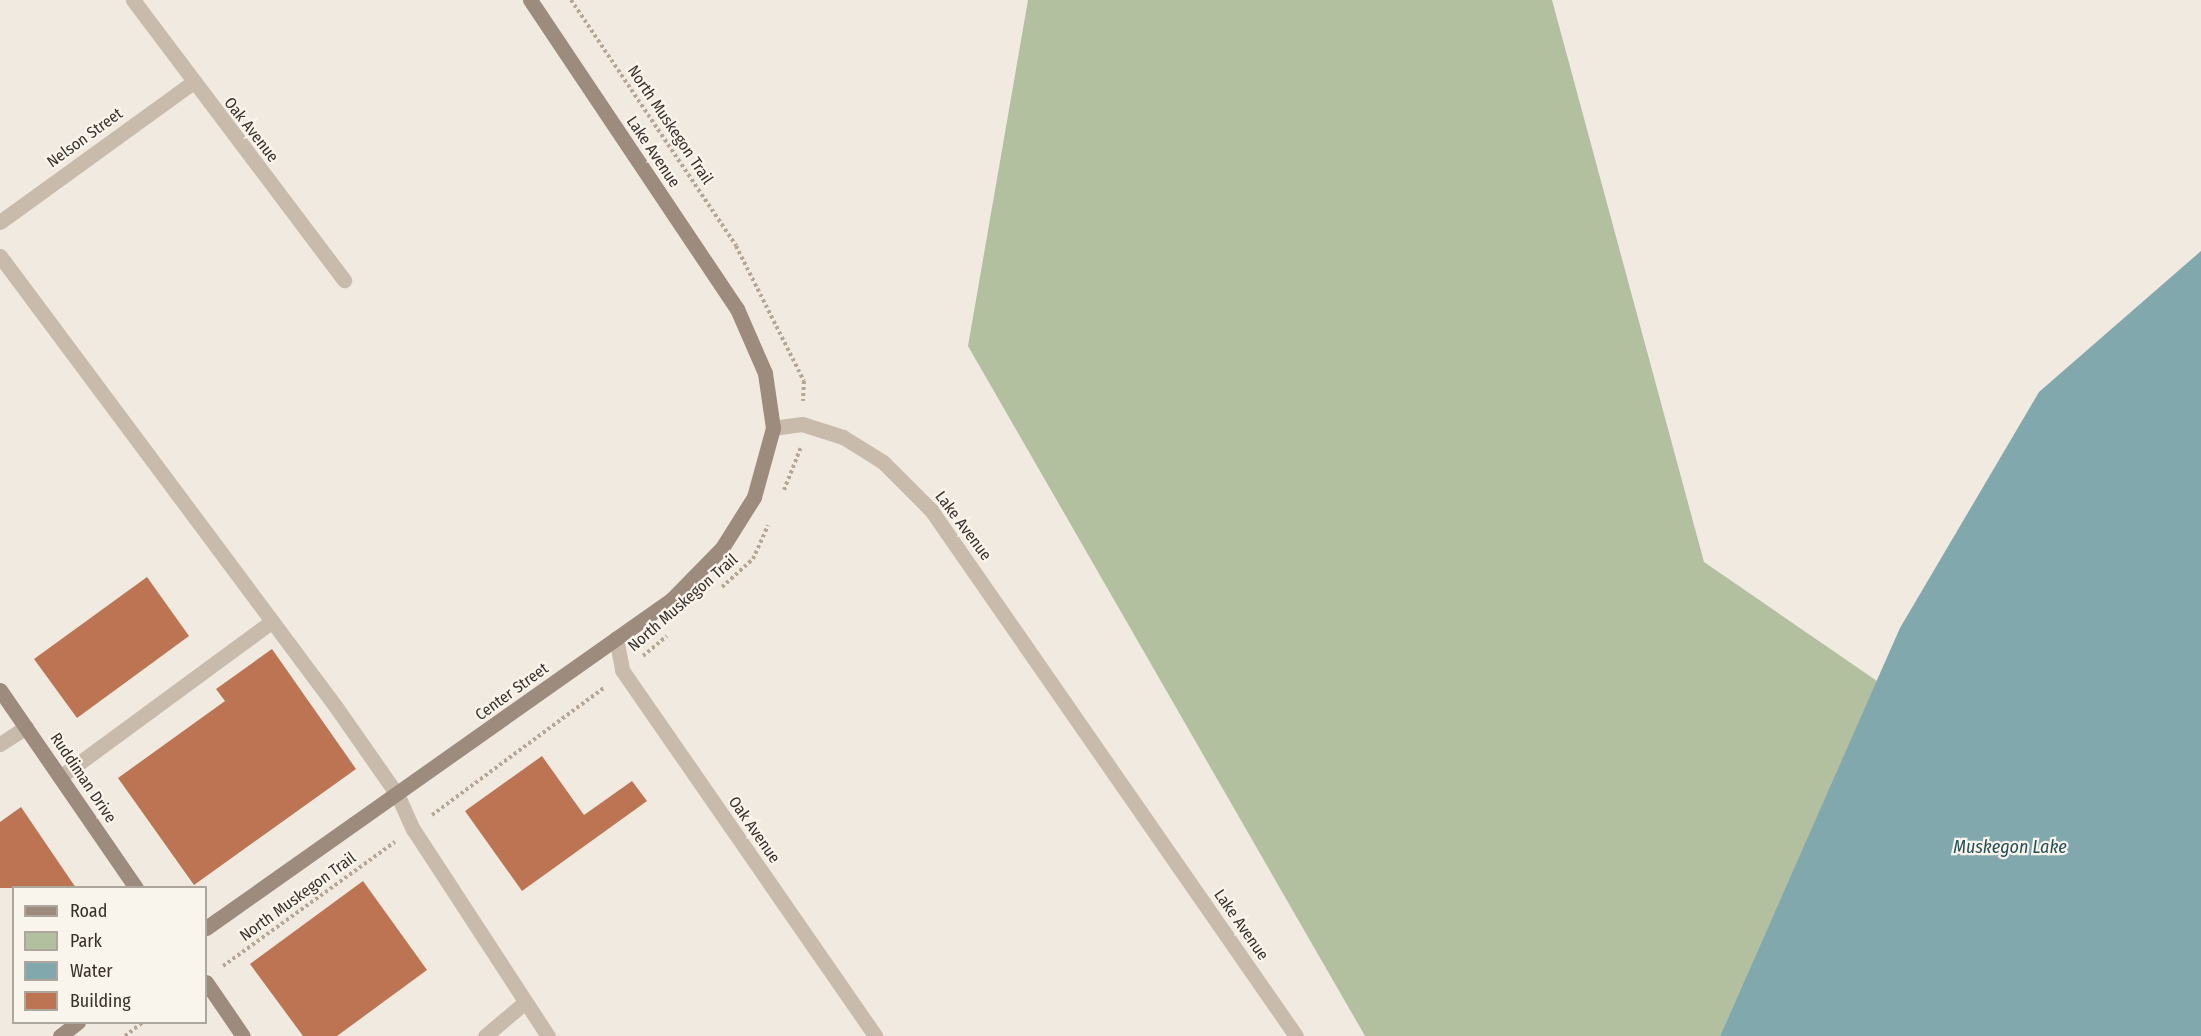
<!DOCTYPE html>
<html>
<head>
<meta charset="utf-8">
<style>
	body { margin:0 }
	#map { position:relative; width:2201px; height:1036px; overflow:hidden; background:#f1eae0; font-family:"Fira Sans Condensed",sans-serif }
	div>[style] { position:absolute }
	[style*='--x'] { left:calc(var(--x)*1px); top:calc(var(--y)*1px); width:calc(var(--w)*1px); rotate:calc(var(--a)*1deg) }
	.green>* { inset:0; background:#b3c0a0 }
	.water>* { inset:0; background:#81a8ad }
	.building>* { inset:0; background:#bd7452 }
	.path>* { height:4px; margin-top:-2px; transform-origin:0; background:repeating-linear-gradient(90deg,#b5a696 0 3px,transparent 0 6px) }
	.lane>* { height:15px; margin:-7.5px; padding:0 7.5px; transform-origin:7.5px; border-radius:7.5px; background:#c9bbac }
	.street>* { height:15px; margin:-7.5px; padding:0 7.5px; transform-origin:7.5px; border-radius:7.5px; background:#c9bbac }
	.secondary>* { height:15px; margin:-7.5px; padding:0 7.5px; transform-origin:7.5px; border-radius:7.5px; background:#9d8b7e }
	span { translate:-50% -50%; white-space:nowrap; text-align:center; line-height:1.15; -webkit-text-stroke:4.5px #f9f4ec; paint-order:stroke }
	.street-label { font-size:16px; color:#38302b }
	.water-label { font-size:18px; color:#234f56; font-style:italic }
	.legend { position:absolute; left:12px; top:886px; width:195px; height:138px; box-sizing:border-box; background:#f9f4ec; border:2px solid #aca69f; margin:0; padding:8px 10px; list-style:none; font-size:18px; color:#38302b }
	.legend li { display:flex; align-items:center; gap:12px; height:30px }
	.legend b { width:30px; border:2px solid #aca69f }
</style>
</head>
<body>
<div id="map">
	<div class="green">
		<div style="clip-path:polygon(1028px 0,1552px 0,1704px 562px,1877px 681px,1720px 1036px,1365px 1036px,968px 346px)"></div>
	</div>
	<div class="water">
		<div style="clip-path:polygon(2201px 251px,2201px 1036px,1720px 1036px,1900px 628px,2039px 392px)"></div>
	</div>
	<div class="building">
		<div style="clip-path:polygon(147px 577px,189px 636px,77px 718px,34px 659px)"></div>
		<div style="clip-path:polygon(272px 649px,356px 769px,194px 885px,118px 778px,225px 701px,216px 689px)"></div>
		<div style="clip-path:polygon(542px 756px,584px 815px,632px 781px,647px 801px,522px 891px,465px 811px)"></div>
		<div style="clip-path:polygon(21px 807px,76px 888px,0 888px,0 822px)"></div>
		<div style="clip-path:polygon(363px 881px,427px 970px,337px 1036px,303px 1036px,250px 964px)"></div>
	</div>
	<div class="path">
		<div style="--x:571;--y:0;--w:296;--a:56.1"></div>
		<div style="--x:736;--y:246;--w:151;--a:63.3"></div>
		<div style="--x:804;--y:381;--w:20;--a:93"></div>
		<div style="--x:784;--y:490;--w:46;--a:-68.4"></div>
		<div style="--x:722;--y:587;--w:42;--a:-42.1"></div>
		<div style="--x:753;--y:559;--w:37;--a:-66"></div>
		<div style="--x:643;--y:656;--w:31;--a:-40"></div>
		<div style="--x:432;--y:815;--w:215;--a:-36.5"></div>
		<div style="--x:223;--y:966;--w:212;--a:-35.8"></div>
		<div style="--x:125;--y:1036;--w:23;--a:-38"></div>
	</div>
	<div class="lane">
		<div style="--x:0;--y:256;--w:562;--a:53.31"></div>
		<div style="--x:336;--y:707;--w:108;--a:55.1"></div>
		<div style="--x:398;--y:796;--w:36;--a:66"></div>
		<div style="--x:413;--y:829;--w:247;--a:56.9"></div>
		<div style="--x:0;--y:744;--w:31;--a:-33"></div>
		<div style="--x:60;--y:777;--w:263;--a:-36.3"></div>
		<div style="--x:485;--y:1036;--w:51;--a:-40.2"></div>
	</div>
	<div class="street">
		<div style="--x:133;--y:0;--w:351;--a:53"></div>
		<div style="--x:0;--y:222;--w:237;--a:-35.9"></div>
		<div style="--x:773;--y:428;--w:29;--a:-8"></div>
		<div style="--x:802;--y:424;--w:43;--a:17.6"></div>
		<div style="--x:843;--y:437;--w:47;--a:32"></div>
		<div style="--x:883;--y:462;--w:68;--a:45"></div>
		<div style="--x:931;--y:510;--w:640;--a:55.24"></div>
		<div style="--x:616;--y:638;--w:33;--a:79"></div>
		<div style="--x:622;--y:670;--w:445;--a:55.3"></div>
	</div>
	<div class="secondary">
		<div style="--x:0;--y:690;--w:240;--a:55.5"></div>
		<div style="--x:206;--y:928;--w:570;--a:-35.22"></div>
		<div style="--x:672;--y:599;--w:71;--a:-45.6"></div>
		<div style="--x:722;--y:548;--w:60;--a:-57.9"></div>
		<div style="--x:754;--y:497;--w:72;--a:-74.6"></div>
		<div style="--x:773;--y:428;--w:56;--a:-98.3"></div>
		<div style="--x:765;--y:373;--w:70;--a:-113.6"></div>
		<div style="--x:737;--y:309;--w:372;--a:-123.8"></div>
		<div style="--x:206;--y:982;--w:65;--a:55.6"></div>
		<div style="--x:60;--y:1036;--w:23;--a:-38"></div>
	</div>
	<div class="street-label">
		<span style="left:670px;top:125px;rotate:56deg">North Muskegon Trail</span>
		<span style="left:251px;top:130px;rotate:52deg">Oak Avenue</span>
		<span style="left:85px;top:138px;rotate:-36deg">Nelson Street</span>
		<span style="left:653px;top:152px;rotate:56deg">Lake Avenue</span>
		<span style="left:963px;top:526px;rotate:53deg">Lake Avenue</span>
		<span style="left:683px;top:603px;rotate:-41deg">North Muskegon Trail</span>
		<span style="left:512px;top:692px;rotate:-36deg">Center Street</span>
		<span style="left:83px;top:778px;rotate:56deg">Ruddiman Drive</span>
		<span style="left:754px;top:830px;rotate:55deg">Oak Avenue</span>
		<span style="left:298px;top:897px;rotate:-36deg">North Muskegon Trail</span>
		<span style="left:1241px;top:925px;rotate:55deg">Lake Avenue</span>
	</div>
	<div class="water-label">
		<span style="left:2010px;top:847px">Muskegon Lake</span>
	</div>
	<ul class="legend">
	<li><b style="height:8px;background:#9d8b7e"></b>Road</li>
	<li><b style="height:16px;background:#b3c0a0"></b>Park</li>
	<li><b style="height:16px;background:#81a8ad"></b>Water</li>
	<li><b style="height:16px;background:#bd7452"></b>Building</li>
	</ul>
</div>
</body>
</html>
